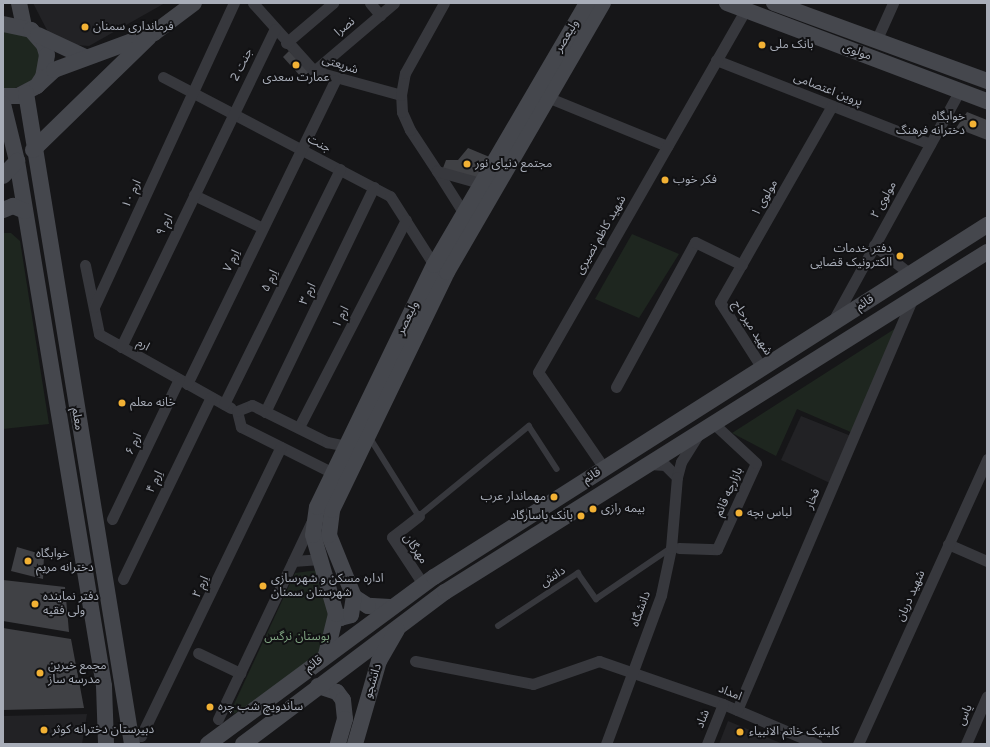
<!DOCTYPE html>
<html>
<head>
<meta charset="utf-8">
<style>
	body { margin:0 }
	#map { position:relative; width:990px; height:747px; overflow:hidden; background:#161618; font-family:"Varela Round","Noto Sans Arabic",sans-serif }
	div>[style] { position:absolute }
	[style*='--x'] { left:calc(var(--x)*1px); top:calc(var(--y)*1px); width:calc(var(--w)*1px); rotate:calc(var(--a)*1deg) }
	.built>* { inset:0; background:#222225 }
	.green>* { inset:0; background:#1e261f }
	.building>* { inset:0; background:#404145 }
	.lane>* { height:5.5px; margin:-2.75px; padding:0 2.75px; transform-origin:2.75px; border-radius:2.75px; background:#37383d }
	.street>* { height:11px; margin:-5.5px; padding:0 5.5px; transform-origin:5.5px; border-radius:5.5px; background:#37383d }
	.secondary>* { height:16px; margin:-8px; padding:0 8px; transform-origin:8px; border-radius:8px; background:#45474d }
	.dots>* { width:11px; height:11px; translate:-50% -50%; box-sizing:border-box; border:2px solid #111113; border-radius:50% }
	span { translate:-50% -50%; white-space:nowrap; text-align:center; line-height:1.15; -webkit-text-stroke:4px #111113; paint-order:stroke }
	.poi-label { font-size:12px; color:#a8adb8 }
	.left { translate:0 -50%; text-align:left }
	.right { translate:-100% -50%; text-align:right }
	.street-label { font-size:12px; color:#a8adb8 }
	.park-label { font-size:12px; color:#7fa381 }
	.frame { position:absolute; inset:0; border:4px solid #a8adb8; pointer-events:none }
</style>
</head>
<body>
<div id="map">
	<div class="built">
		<div style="clip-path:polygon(33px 3px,165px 3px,89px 46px,76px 45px,48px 32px)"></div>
		<div style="clip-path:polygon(801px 416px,851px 436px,832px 484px,781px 460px)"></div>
		<div style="clip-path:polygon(87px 714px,82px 744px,3px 744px,3px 716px)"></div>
		<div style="clip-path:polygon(728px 721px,783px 744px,719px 744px)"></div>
	</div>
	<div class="green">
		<div style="clip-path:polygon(3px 30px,31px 37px,40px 54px,37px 73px,31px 81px,13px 89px,3px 88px)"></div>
		<div style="clip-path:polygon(3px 233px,11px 233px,20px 241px,49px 424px,3px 429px)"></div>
		<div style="clip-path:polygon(632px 234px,679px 254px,639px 318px,595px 299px)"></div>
		<div style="clip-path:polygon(896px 328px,853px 433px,797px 409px,776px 456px,732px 433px)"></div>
		<div style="clip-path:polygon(318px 570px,331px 626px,323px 651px,251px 708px,229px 715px,295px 573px)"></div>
	</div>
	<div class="building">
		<div style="clip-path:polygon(289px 51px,309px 72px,302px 78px,283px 57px)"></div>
		<div style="clip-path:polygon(967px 112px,987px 120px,987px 140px,956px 128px)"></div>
		<div style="clip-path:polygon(468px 148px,492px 158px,479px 180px,443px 168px,446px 160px,458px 160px)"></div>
		<div style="clip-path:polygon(17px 547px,44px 555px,43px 579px,11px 571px)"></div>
		<div style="clip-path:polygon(3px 580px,65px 587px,69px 632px,3px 621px)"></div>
		<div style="clip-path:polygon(3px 628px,71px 639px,84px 708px,3px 710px)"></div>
	</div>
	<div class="lane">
		<div style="--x:369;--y:436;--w:94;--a:58"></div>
		<div style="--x:419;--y:516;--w:142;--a:-39.3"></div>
		<div style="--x:529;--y:426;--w:51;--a:56.9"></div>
		<div style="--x:498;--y:626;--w:96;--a:-33.5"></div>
		<div style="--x:578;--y:573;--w:32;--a:55"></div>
		<div style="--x:596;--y:599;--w:91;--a:-34.2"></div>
	</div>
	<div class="street">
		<div style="--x:253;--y:3;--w:91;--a:48.1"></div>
		<div style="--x:314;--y:71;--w:90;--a:15.4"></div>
		<div style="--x:370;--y:3;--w:16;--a:50"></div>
		<div style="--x:876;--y:41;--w:42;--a:-65.9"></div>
		<div style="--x:286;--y:43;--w:62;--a:-40.4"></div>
		<div style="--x:716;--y:60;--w:230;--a:21.4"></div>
		<div style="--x:314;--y:71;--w:105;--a:-40.4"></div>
		<div style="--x:163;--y:77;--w:256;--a:27.7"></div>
		<div style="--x:390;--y:196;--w:82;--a:57.5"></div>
		<div style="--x:547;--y:97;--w:130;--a:22.2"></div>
		<div style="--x:437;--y:171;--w:49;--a:-123.4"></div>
		<div style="--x:410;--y:130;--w:20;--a:-114"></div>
		<div style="--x:402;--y:112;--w:17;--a:-93"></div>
		<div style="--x:401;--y:95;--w:22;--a:-80"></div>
		<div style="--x:405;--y:73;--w:80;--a:-60.9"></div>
		<div style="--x:194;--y:195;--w:76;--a:25.6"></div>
		<div style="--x:463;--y:212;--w:49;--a:-122.4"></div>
		<div style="--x:437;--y:171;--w:45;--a:15.6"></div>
		<div style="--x:874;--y:245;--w:46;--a:38.9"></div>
		<div style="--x:85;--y:265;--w:70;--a:78.5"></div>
		<div style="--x:99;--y:334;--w:151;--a:29.3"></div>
		<div style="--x:94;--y:307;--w:335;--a:-65.3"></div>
		<div style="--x:833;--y:321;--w:264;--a:-61.2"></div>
		<div style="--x:121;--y:347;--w:353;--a:-64.2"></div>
		<div style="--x:762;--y:368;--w:78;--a:-122.5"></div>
		<div style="--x:720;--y:302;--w:226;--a:-60.3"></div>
		<div style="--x:187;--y:384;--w:338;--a:-64"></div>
		<div style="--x:616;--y:387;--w:165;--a:-61.4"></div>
		<div style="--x:695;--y:242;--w:52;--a:26.1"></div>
		<div style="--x:224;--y:404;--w:262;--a:-63.7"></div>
		<div style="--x:265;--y:412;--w:250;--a:-64.2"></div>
		<div style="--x:299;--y:427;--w:233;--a:-62.7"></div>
		<div style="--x:649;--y:464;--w:16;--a:4"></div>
		<div style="--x:665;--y:465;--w:17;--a:45"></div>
		<div style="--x:677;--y:477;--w:16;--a:-75"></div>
		<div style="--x:681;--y:462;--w:31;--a:-58"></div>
		<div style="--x:604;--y:468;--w:116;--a:-124.5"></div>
		<div style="--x:538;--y:372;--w:417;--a:-60.2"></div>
		<div style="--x:333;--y:473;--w:103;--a:-153.4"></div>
		<div style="--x:241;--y:427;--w:16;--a:-104"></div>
		<div style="--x:237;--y:411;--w:16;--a:-22"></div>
		<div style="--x:252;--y:405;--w:84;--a:26.3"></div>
		<div style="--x:327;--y:442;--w:19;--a:12"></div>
		<div style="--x:419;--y:516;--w:34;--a:142"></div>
		<div style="--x:392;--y:537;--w:56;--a:56.6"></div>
		<div style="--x:112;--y:519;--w:155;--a:-64.4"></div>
		<div style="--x:948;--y:544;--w:43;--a:23.6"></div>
		<div style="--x:679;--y:548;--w:38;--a:2"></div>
		<div style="--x:717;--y:549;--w:94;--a:-65.6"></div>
		<div style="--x:756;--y:463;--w:59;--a:-137.1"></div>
		<div style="--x:293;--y:561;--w:27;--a:-4"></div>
		<div style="--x:123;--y:579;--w:202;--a:-64.2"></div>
		<div style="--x:198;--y:653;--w:47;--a:25.5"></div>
		<div style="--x:415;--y:661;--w:120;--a:11"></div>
		<div style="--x:533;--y:684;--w:70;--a:-19.2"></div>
		<div style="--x:599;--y:661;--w:131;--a:19.1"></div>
		<div style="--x:723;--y:704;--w:102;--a:23.1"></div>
		<div style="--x:737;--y:710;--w:447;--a:-66.9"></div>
		<div style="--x:218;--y:719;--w:217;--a:-64.6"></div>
		<div style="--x:141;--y:736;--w:321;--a:-64.2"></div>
		<div style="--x:606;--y:744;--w:159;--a:-69.7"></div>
		<div style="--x:661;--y:595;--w:48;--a:-78"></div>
		<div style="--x:671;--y:548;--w:71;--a:-85.2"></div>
		<div style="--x:707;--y:744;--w:43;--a:-68.2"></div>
		<div style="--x:858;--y:744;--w:313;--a:-65.6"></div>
		<div style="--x:966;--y:744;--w:52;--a:-66.4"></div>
	</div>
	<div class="secondary">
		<div style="--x:19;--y:3;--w:24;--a:78"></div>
		<div style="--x:727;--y:3;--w:278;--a:20.7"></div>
		<div style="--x:774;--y:3;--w:227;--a:20.1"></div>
		<div style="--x:3;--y:24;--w:29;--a:12"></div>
		<div style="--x:31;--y:30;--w:20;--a:49"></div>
		<div style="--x:44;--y:45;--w:10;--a:73"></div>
		<div style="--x:47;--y:55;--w:22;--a:100"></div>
		<div style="--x:43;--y:77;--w:11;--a:124"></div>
		<div style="--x:37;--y:86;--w:21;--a:152"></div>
		<div style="--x:18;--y:96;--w:15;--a:180"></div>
		<div style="--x:38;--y:35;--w:52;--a:25.1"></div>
		<div style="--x:37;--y:86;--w:23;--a:-43"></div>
		<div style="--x:54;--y:70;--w:107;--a:-20.3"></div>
		<div style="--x:154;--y:33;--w:50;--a:-36.9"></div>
		<div style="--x:26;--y:93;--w:660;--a:80.75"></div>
		<div style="--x:3;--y:104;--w:59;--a:76.2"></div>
		<div style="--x:17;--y:161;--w:532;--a:80.59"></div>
		<div style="--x:104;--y:686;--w:58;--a:88"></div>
		<div style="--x:33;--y:150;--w:162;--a:-44.2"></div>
		<div style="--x:3;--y:176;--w:21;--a:-47"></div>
		<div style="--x:3;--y:210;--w:11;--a:-22"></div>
		<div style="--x:13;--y:206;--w:13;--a:23"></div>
		<div style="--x:390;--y:607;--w:22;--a:-177"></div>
		<div style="--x:368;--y:606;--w:17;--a:-147"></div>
		<div style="--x:354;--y:597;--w:67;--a:-112"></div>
		<div style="--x:329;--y:535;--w:25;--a:-83"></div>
		<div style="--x:332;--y:510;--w:264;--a:-64.2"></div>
		<div style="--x:447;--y:272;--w:311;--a:-59.9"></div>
		<div style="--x:336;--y:614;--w:6;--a:45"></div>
		<div style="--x:340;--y:618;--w:11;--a:-15"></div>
		<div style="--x:351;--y:615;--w:18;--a:-81"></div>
		<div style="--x:326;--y:655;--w:42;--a:-76.3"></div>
		<div style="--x:336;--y:614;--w:82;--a:-106.2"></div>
		<div style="--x:313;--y:535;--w:28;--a:-82"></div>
		<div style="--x:317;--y:507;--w:269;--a:-64.2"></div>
		<div style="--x:434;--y:265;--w:303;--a:-59.7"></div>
		<div style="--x:318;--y:686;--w:20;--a:18"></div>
		<div style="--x:337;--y:692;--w:10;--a:53"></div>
		<div style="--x:343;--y:700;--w:19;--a:84"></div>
		<div style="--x:345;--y:719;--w:26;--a:106"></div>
		<div style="--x:208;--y:744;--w:281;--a:-36.5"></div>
		<div style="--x:434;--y:577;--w:656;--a:-32.48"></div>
		<div style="--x:243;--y:744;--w:253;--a:-37"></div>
		<div style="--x:445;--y:592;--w:640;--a:-32.1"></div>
		<div style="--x:355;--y:744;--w:86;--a:-73.9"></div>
		<div style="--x:379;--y:661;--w:36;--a:-60"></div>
	</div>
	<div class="dots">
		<div style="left:85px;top:27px;background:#f2b134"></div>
		<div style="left:762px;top:45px;background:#f2b134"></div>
		<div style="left:296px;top:65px;background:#f2b134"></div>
		<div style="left:973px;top:124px;background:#f2b134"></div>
		<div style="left:467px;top:164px;background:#f2b134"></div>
		<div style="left:665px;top:180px;background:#f2b134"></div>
		<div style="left:900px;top:256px;background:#f2b134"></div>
		<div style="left:122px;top:403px;background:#f2b134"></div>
		<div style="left:554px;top:497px;background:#f2b134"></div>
		<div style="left:593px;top:509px;background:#f2b134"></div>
		<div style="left:739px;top:513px;background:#f2b134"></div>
		<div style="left:581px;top:516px;background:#f2b134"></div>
		<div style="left:28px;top:561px;background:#f2b134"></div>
		<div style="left:263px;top:586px;background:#f2b134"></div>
		<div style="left:35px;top:604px;background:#f2b134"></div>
		<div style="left:40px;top:673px;background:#f2b134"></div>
		<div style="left:210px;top:707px;background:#f2b134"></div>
		<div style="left:44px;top:730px;background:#f2b134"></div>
		<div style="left:740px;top:732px;background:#f2b134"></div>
	</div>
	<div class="poi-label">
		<span class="left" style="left:93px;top:27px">فرمانداری سمنان</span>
		<span class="left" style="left:770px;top:45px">بانک ملی</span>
		<span style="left:296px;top:78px">عمارت سعدی</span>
		<span class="right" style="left:965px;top:124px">خوابگاه<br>دخترانه فرهنگ</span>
		<span class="left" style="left:475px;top:164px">مجتمع دنیای نور</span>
		<span class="left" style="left:673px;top:180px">فکر خوب</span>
		<span class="right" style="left:892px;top:256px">دفتر خدمات<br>الکترونیک قضایی</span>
		<span class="left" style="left:130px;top:403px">خانه معلم</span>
		<span class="right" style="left:546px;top:497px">مهماندار عرب</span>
		<span class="left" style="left:601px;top:509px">بیمه رازی</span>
		<span class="left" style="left:747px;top:513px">لباس بچه</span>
		<span class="right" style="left:573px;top:516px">بانک پاسارگاد</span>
		<span class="left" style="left:36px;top:561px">خوابگاه<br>دخترانه مریم</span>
		<span class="left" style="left:271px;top:586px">اداره مسکن و شهرسازی<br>شهرستان سمنان</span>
		<span class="left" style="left:43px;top:604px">دفتر نماینده<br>ولی فقیه</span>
		<span class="left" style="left:48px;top:673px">مجمع خیرین<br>مدرسه ساز</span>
		<span class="left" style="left:218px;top:707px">ساندویچ شب چره</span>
		<span class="left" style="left:52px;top:730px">دبیرستان دخترانه کوثر</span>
		<span class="left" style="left:749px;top:732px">کلینیک خاتم الانبیاء</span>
	</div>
	<div class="street-label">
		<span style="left:345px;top:27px;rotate:-40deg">نصرا</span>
		<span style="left:567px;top:36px;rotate:-59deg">ولیعصر</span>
		<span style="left:857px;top:52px;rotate:20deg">مولوی</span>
		<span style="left:242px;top:65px;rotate:-64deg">جنت 2</span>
		<span style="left:340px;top:65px;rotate:18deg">شریعتی</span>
		<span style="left:828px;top:90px;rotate:21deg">پروین اعتصامی</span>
		<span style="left:319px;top:144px;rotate:28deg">جنت</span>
		<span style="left:132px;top:194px;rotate:-65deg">ارم ۱۰</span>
		<span style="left:765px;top:198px;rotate:-60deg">مولوی ۱</span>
		<span style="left:884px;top:200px;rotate:-61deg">مولوی ۲</span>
		<span style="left:165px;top:225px;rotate:-64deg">ارم ۹</span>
		<span style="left:601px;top:235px;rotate:-60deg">شهید کاظم نصیری</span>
		<span style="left:232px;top:261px;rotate:-64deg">اِرم ۷</span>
		<span style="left:270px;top:281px;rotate:-64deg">اِرم ۵</span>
		<span style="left:308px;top:294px;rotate:-64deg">ارم ۳</span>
		<span style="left:865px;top:303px;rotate:-32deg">قائم</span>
		<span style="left:341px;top:317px;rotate:-63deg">ارم ۱</span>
		<span style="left:408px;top:318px;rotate:-64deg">ولیعصر</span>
		<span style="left:752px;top:328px;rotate:57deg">شهید میرحاج</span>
		<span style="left:143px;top:345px;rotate:29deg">ارم</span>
		<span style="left:77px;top:419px;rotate:81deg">معلم</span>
		<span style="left:134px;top:444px;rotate:-65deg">ارم ۶</span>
		<span style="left:592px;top:476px;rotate:-32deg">قائم</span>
		<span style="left:155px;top:482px;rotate:-64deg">اِرم ۴</span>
		<span style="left:729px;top:492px;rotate:-66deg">بازارچه قائم</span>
		<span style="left:813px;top:499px;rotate:-67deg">فخار</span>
		<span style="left:415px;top:549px;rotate:56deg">مهرگان</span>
		<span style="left:553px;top:577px;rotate:-33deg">دانش</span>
		<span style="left:201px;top:587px;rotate:-65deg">اِرم ۲</span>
		<span style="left:911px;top:596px;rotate:-66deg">شهید دربان</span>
		<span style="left:641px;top:609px;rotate:-70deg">دانشگاه</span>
		<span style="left:314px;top:664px;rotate:-37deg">قائم</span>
		<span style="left:373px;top:681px;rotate:-73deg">دانشجو</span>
		<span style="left:730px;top:693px;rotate:22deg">امداد</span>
		<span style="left:965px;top:715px;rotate:-66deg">یاس</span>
		<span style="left:703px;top:719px;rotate:-68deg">شاد</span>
	</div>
	<div class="park-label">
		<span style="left:297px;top:637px">بوستان نرگس</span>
	</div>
	<div class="frame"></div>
</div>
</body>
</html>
